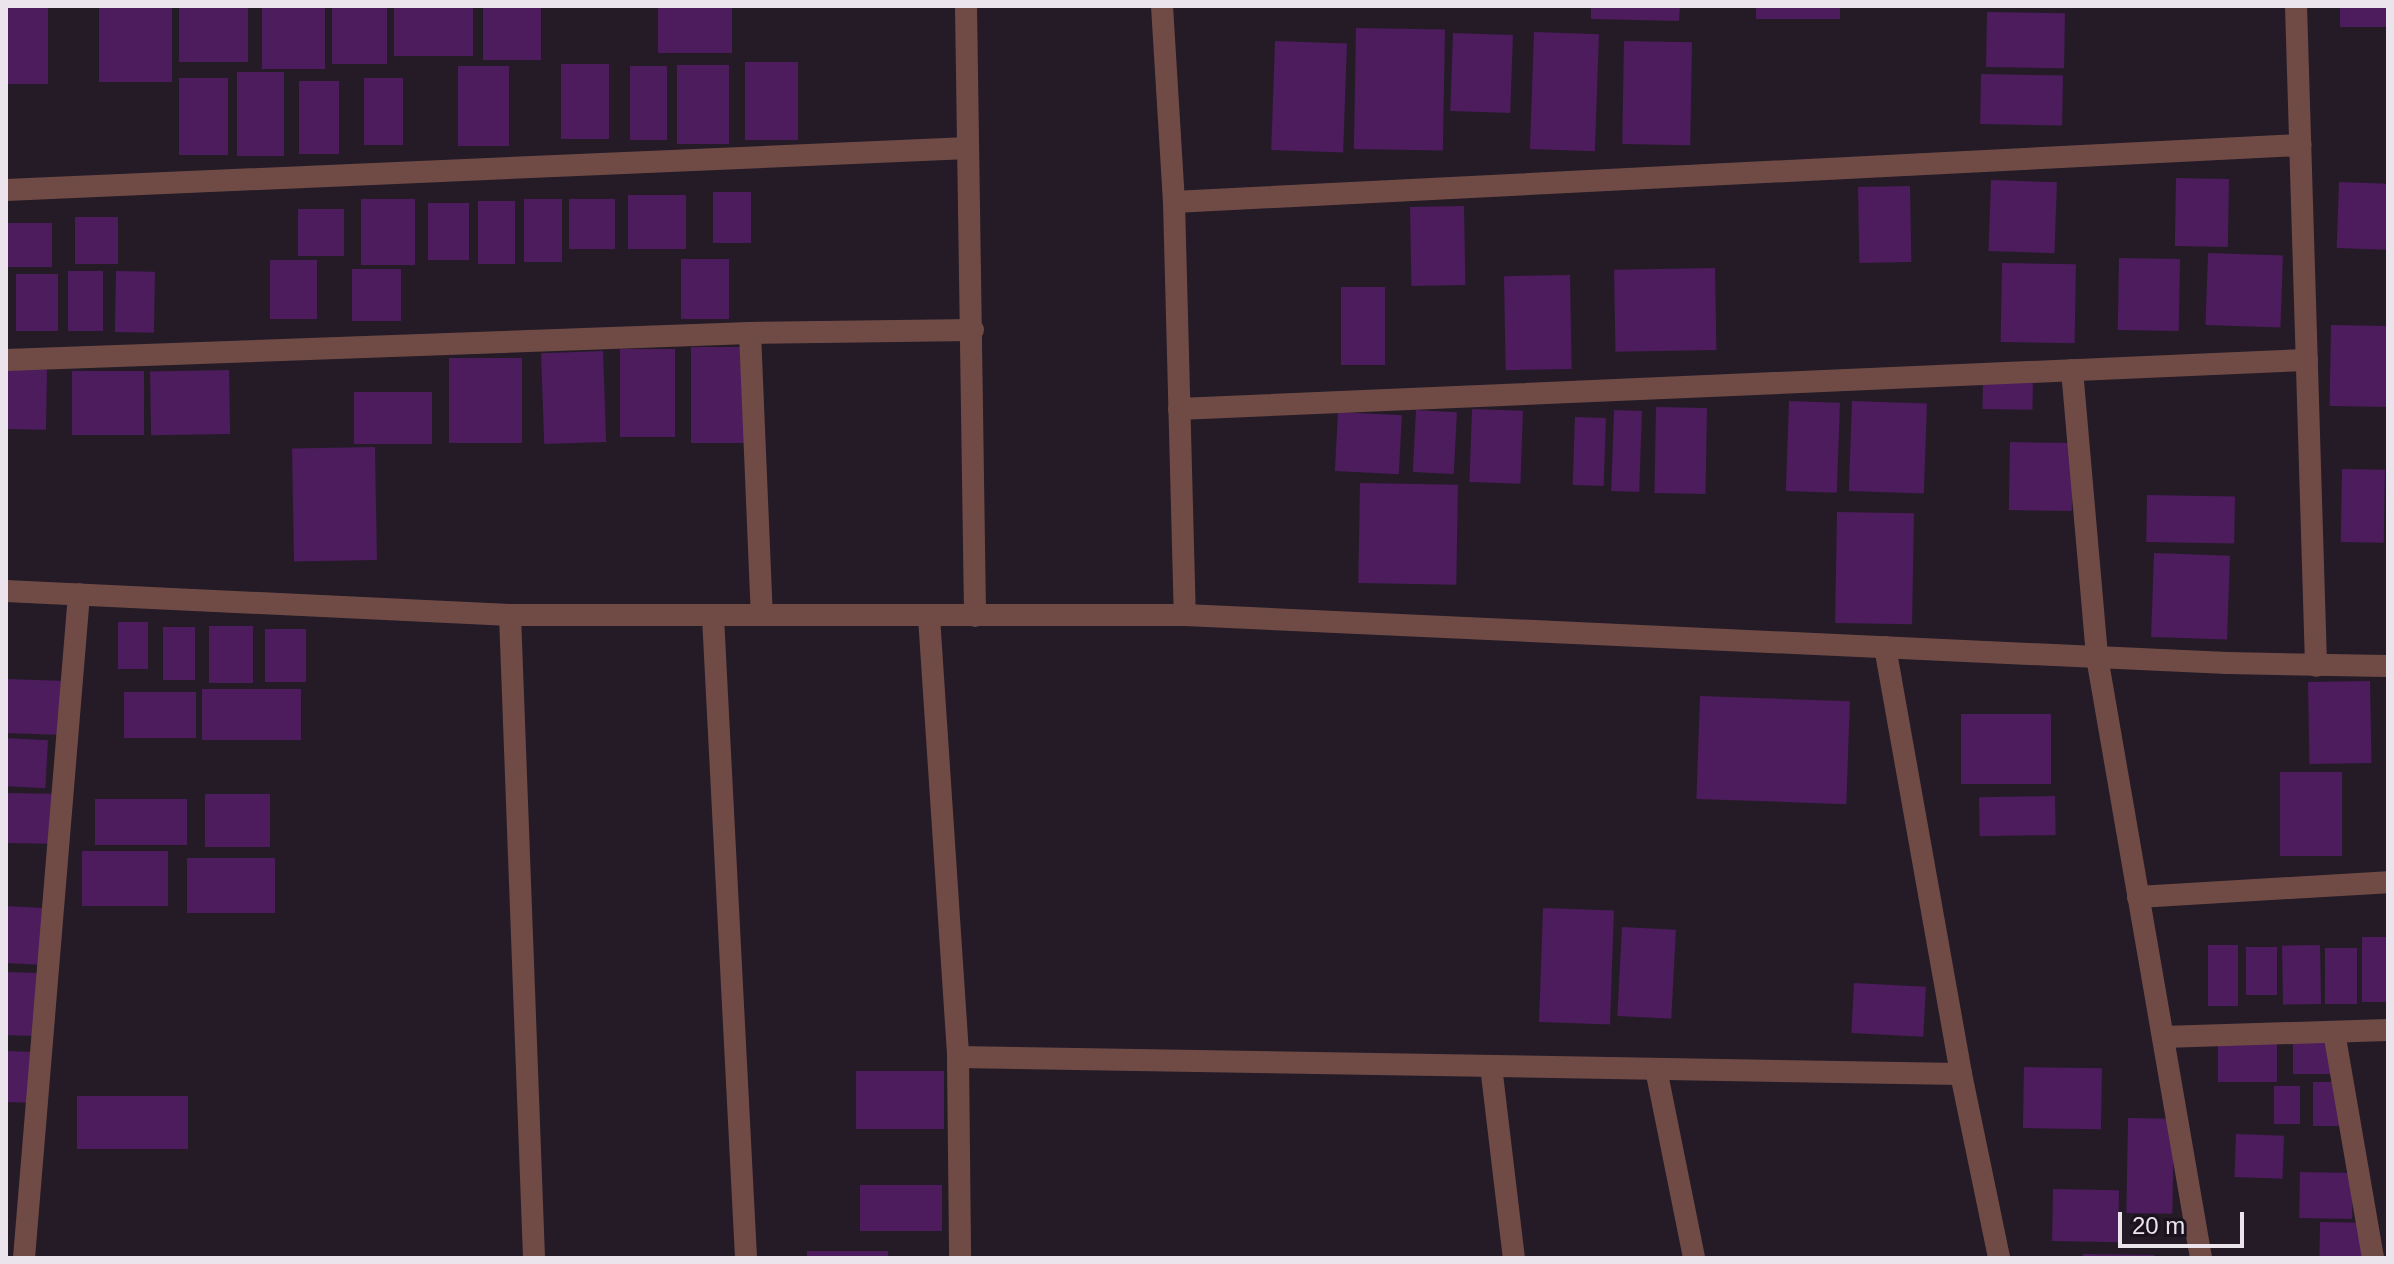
<!DOCTYPE html>
<style>
body{margin:0}
#map{position:relative;width:2394px;height:1264px;overflow:hidden;background:#241b27;font-family:Arial,sans-serif}
div>[style]{position:absolute}
.building>*{inset:0;background:#4c1c5c;transform-origin:0 0}
.minor>*{height:22px;margin:-11px;padding:0 11px;transform-origin:11px;border-radius:11px;background:#704b46}
span{translate:-50% -50%;white-space:nowrap;text-align:center;line-height:1.15;-webkit-text-stroke:7px #1a121e;paint-order:stroke}
.frame{position:absolute;inset:0;border:8px solid #ebe4ed;pointer-events:none}
.scale{position:absolute;left:2118px;top:1212px;width:126px;height:36px;box-sizing:border-box;border:4px solid #ebe4ed;border-top:0;padding-left:10px;font-size:24px;line-height:28px;white-space:nowrap;color:#ebe4ed;-webkit-text-stroke:6px #1a121e;paint-order:stroke}
</style>
<div id="map">
<div class="building">
<i style="left:6px;top:6px;width:42px;height:78px"></i>
<i style="left:99px;top:6px;width:73px;height:76px"></i>
<i style="left:179px;top:6px;width:69px;height:56px"></i>
<i style="left:262px;top:6px;width:63px;height:63px"></i>
<i style="left:332px;top:6px;width:55px;height:58px"></i>
<i style="left:394px;top:6px;width:79px;height:50px"></i>
<i style="left:483px;top:6px;width:58px;height:54px"></i>
<i style="left:658px;top:6px;width:74px;height:47px"></i>
<i style="clip-path:polygon(1591px 6px,1680px 6px,1679px 21px,1591px 19px)"></i>
<i style="left:1756px;top:6px;width:84px;height:13px"></i>
<i style="left:2340px;top:6px;width:48px;height:21px"></i>
<i style="left:1987px;top:12px;width:78px;height:55px;rotate:1deg"></i>
<i style="left:1356px;top:28px;width:89px;height:121px;rotate:1deg"></i>
<i style="left:1534px;top:32px;width:65px;height:117px;rotate:2deg"></i>
<i style="left:1453px;top:33px;width:60px;height:78px;rotate:2deg"></i>
<i style="left:1275px;top:41px;width:72px;height:109px;rotate:2deg"></i>
<i style="left:1624px;top:41px;width:68px;height:103px;rotate:1deg"></i>
<i style="left:745px;top:62px;width:53px;height:78px"></i>
<i style="left:561px;top:64px;width:48px;height:75px"></i>
<i style="left:677px;top:65px;width:52px;height:79px"></i>
<i style="left:458px;top:66px;width:51px;height:80px"></i>
<i style="left:630px;top:66px;width:37px;height:74px"></i>
<i style="left:237px;top:72px;width:47px;height:84px"></i>
<i style="left:1981px;top:74px;width:82px;height:50px;rotate:1deg"></i>
<i style="left:179px;top:78px;width:49px;height:77px"></i>
<i style="left:364px;top:78px;width:39px;height:67px"></i>
<i style="left:299px;top:81px;width:40px;height:73px"></i>
<i style="left:2176px;top:178px;width:53px;height:68px;rotate:1deg"></i>
<i style="left:1991px;top:180px;width:66px;height:71px;rotate:2deg"></i>
<i style="left:2339px;top:182px;width:49px;height:66px;rotate:2deg"></i>
<i style="left:1910px;top:186px;width:76px;height:52px;rotate:89deg"></i>
<i style="left:713px;top:192px;width:38px;height:51px"></i>
<i style="left:628px;top:195px;width:58px;height:54px"></i>
<i style="left:361px;top:199px;width:54px;height:66px"></i>
<i style="left:524px;top:199px;width:38px;height:63px"></i>
<i style="left:569px;top:199px;width:46px;height:50px"></i>
<i style="left:478px;top:201px;width:37px;height:63px"></i>
<i style="left:428px;top:203px;width:41px;height:57px"></i>
<i style="left:1464px;top:206px;width:79px;height:54px;rotate:89deg"></i>
<i style="left:298px;top:209px;width:46px;height:47px"></i>
<i style="left:75px;top:217px;width:43px;height:47px"></i>
<i style="left:6px;top:223px;width:46px;height:44px"></i>
<i style="left:2208px;top:253px;width:75px;height:72px;rotate:2deg"></i>
<i style="left:2119px;top:258px;width:61px;height:72px;rotate:1deg"></i>
<i style="left:681px;top:259px;width:48px;height:60px"></i>
<i style="left:270px;top:260px;width:47px;height:59px"></i>
<i style="left:2002px;top:263px;width:74px;height:79px;rotate:1deg"></i>
<i style="left:1715px;top:268px;width:82px;height:101px;rotate:89deg"></i>
<i style="left:352px;top:269px;width:49px;height:52px"></i>
<i style="left:68px;top:271px;width:35px;height:60px"></i>
<i style="left:116px;top:271px;width:39px;height:61px;rotate:1deg"></i>
<i style="left:16px;top:274px;width:42px;height:57px"></i>
<i style="left:1570px;top:275px;width:94px;height:66px;rotate:89deg"></i>
<i style="left:1341px;top:287px;width:44px;height:78px"></i>
<i style="left:2331px;top:325px;width:57px;height:81px;rotate:1deg"></i>
<i style="left:691px;top:347px;width:55px;height:96px"></i>
<i style="left:620px;top:349px;width:55px;height:88px"></i>
<i style="left:603px;top:351px;width:91px;height:62px;rotate:88deg"></i>
<i style="left:449px;top:358px;width:73px;height:85px"></i>
<i style="left:6px;top:369px;width:41px;height:60px;rotate:1deg"></i>
<i style="left:229px;top:370px;width:64px;height:79px;rotate:89deg"></i>
<i style="left:72px;top:371px;width:72px;height:64px"></i>
<i style="left:1983px;top:379px;width:50px;height:30px;rotate:1deg"></i>
<i style="left:354px;top:392px;width:78px;height:52px"></i>
<i style="left:1789px;top:401px;width:51px;height:90px;rotate:2deg"></i>
<i style="left:1852px;top:401px;width:75px;height:90px;rotate:2deg"></i>
<i style="left:1656px;top:407px;width:51px;height:86px;rotate:1deg"></i>
<i style="left:1472px;top:409px;width:51px;height:73px;rotate:2deg"></i>
<i style="left:1416px;top:410px;width:41px;height:62px;rotate:3deg"></i>
<i style="left:1614px;top:410px;width:28px;height:81px;rotate:2deg"></i>
<i style="left:1338px;top:412px;width:64px;height:59px;rotate:3deg"></i>
<i style="left:1575px;top:417px;width:31px;height:68px;rotate:2deg"></i>
<i style="left:2010px;top:442px;width:63px;height:68px;rotate:1deg"></i>
<i style="left:375px;top:447px;width:113px;height:83px;rotate:89deg"></i>
<i style="left:2342px;top:469px;width:43px;height:73px;rotate:1deg"></i>
<i style="left:1360px;top:483px;width:98px;height:100px;rotate:1deg"></i>
<i style="left:2147px;top:495px;width:88px;height:47px;rotate:1deg"></i>
<i style="left:1837px;top:512px;width:77px;height:111px;rotate:1deg"></i>
<i style="left:2154px;top:553px;width:76px;height:84px;rotate:2deg"></i>
<i style="left:118px;top:622px;width:30px;height:47px"></i>
<i style="left:209px;top:626px;width:44px;height:57px"></i>
<i style="left:163px;top:627px;width:32px;height:53px"></i>
<i style="left:265px;top:629px;width:41px;height:53px"></i>
<i style="left:6px;top:679px;width:67px;height:54px;rotate:2deg"></i>
<i style="left:2370px;top:681px;width:82px;height:62px;rotate:89deg"></i>
<i style="left:301px;top:689px;width:51px;height:99px;rotate:90deg"></i>
<i style="left:124px;top:692px;width:72px;height:46px"></i>
<i style="left:1700px;top:696px;width:150px;height:103px;rotate:2deg"></i>
<i style="left:2051px;top:714px;width:70px;height:90px;rotate:90deg"></i>
<i style="left:6px;top:738px;width:42px;height:48px;rotate:3deg"></i>
<i style="left:2280px;top:772px;width:62px;height:84px"></i>
<i style="left:6px;top:793px;width:46px;height:50px;rotate:1deg"></i>
<i style="left:205px;top:794px;width:65px;height:53px"></i>
<i style="left:2055px;top:796px;width:39px;height:76px;rotate:89deg"></i>
<i style="left:95px;top:799px;width:92px;height:46px"></i>
<i style="left:82px;top:851px;width:86px;height:55px"></i>
<i style="left:187px;top:858px;width:88px;height:55px"></i>
<i style="left:6px;top:906px;width:37px;height:57px;rotate:3deg"></i>
<i style="left:1543px;top:908px;width:71px;height:114px;rotate:2deg"></i>
<i style="left:1622px;top:927px;width:54px;height:89px;rotate:3deg"></i>
<i style="left:2388px;top:937px;width:65px;height:26px;rotate:90deg"></i>
<i style="left:2208px;top:945px;width:30px;height:61px"></i>
<i style="left:2320px;top:945px;width:59px;height:38px;rotate:89deg"></i>
<i style="left:2246px;top:947px;width:31px;height:48px"></i>
<i style="left:2325px;top:948px;width:32px;height:56px"></i>
<i style="left:6px;top:972px;width:32px;height:63px;rotate:2deg"></i>
<i style="left:1854px;top:983px;width:72px;height:50px;rotate:3deg"></i>
<i style="left:2218px;top:1031px;width:59px;height:51px"></i>
<i style="left:2293px;top:1033px;width:50px;height:41px"></i>
<i style="left:6px;top:1051px;width:30px;height:51px;rotate:2deg"></i>
<i style="left:2024px;top:1067px;width:78px;height:61px;rotate:1deg"></i>
<i style="left:856px;top:1071px;width:88px;height:58px"></i>
<i style="left:2313px;top:1082px;width:32px;height:44px"></i>
<i style="left:2300px;top:1086px;width:38px;height:26px;rotate:90deg"></i>
<i style="left:188px;top:1096px;width:53px;height:111px;rotate:90deg"></i>
<i style="left:2128px;top:1118px;width:46px;height:95px;rotate:1deg"></i>
<i style="left:2236px;top:1134px;width:48px;height:43px;rotate:2deg"></i>
<i style="left:2300px;top:1172px;width:53px;height:46px;rotate:1deg"></i>
<i style="left:860px;top:1185px;width:82px;height:46px"></i>
<i style="left:2053px;top:1189px;width:66px;height:52px;rotate:1deg"></i>
<i style="left:2320px;top:1222px;width:49px;height:36px;rotate:1deg"></i>
<i style="left:807px;top:1251px;width:81px;height:7px"></i>
<i style="clip-path:polygon(2083px 1254px,2154px 1255px,2154px 1258px,2082px 1258px)"></i>
</div>
<div class="minor">
<i style="left:966px;top:6px;width:610px;rotate:89.15deg"></i>
<i style="left:1162px;top:6px;width:196px;rotate:86.5deg"></i>
<i style="left:1174px;top:202px;width:413px;rotate:88.5deg"></i>
<i style="left:2296px;top:6px;width:660px;rotate:88.26deg"></i>
<i style="left:6px;top:190px;width:963px;rotate:-2.5deg"></i>
<i style="left:1174px;top:202px;width:1128px;rotate:-2.9deg"></i>
<i style="left:750px;top:333px;width:282px;rotate:87.6deg"></i>
<i style="left:6px;top:360px;width:744px;rotate:-2.08deg"></i>
<i style="left:750px;top:333px;width:223px;rotate:-0.8deg"></i>
<i style="left:2072px;top:370px;width:288px;rotate:85deg"></i>
<i style="left:2097px;top:657px;width:610px;rotate:80.18deg"></i>
<i style="left:1179px;top:409px;width:1129px;rotate:-2.49deg"></i>
<i style="left:6px;top:591px;width:505px;rotate:2.73deg"></i>
<i style="left:510px;top:615px;width:675px"></i>
<i style="left:1185px;top:615px;width:1043px;rotate:2.64deg"></i>
<i style="left:2227px;top:663px;width:161px;rotate:1.1deg"></i>
<i style="left:510px;top:615px;width:643px;rotate:87.86deg"></i>
<i style="left:713px;top:617px;width:642px;rotate:87.05deg"></i>
<i style="left:929px;top:617px;width:441px;rotate:86.2deg"></i>
<i style="left:958px;top:1057px;width:201px;rotate:89.4deg"></i>
<i style="left:1885px;top:647px;width:434px;rotate:79.9deg"></i>
<i style="left:1961px;top:1074px;width:188px;rotate:78.3deg"></i>
<i style="left:2138px;top:897px;width:250px;rotate:-3.4deg"></i>
<i style="left:2334px;top:1032px;width:229px;rotate:80.2deg"></i>
<i style="left:2163px;top:1037px;width:225px;rotate:-1.8deg"></i>
<i style="left:958px;top:1057px;width:1003px;rotate:0.97deg"></i>
<i style="left:1491px;top:1066px;width:193px;rotate:83.2deg"></i>
<i style="left:1656px;top:1069px;width:193px;rotate:78.6deg"></i>
<i style="left:24px;top:1258px;width:666px;rotate:-85.26deg"></i>
</div>
<div class="frame"></div>
<div class="scale">20 m</div>
</div>
